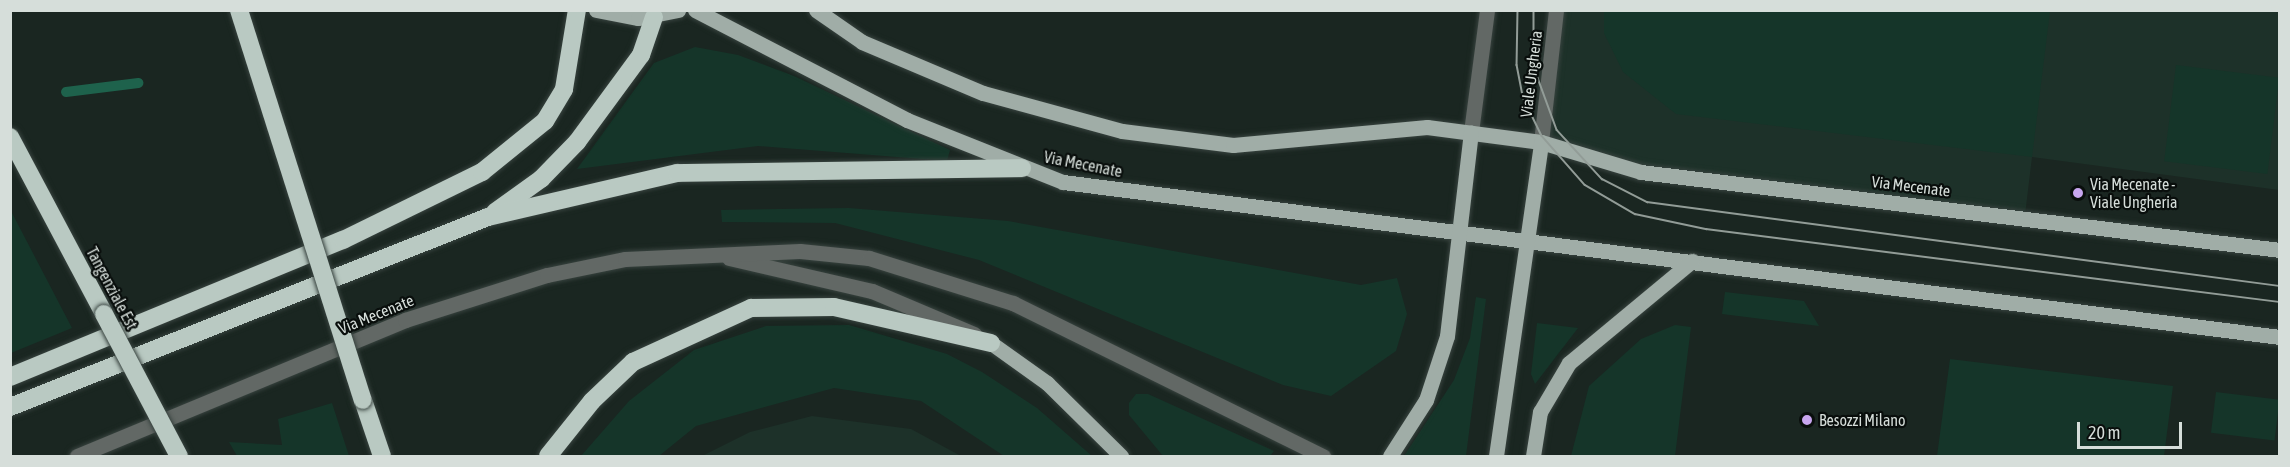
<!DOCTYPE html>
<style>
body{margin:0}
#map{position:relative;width:2290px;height:467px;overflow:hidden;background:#1a2621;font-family:"Asap Condensed",sans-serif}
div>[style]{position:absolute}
.built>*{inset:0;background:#1d3129}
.green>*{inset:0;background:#153529;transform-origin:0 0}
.stream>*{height:10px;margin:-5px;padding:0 5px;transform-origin:5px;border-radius:5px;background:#1e624c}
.roads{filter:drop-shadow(0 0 2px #38433f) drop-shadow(0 0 2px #38433f)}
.minor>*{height:15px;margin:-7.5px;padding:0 7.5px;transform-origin:7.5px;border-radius:7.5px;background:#626865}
.major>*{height:15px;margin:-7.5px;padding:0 7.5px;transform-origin:7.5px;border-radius:7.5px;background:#a0ada7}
.highway>*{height:18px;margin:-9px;padding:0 9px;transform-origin:9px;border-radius:9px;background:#b9c9c2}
.tram>*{height:1.5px;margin:-0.75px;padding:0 0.75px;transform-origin:0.75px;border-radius:0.75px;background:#929c97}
.bridges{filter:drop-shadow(0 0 2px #38433f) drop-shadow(0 0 2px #38433f)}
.highway-bridge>*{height:18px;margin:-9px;padding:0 9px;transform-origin:9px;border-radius:9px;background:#b9c9c2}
.dots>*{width:16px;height:16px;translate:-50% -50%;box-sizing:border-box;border:3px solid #090e0c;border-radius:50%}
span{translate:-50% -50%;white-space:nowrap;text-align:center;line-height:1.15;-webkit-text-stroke:4.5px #090e0c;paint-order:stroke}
.street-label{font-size:16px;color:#d6deda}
.poi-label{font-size:16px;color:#d6deda}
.left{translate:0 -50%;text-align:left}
.frame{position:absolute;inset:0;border:12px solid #d6deda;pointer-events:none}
.scale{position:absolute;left:2077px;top:422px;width:105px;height:27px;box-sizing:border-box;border:3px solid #d6deda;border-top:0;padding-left:8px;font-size:18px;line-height:21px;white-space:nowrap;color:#d6deda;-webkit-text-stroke:4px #090e0c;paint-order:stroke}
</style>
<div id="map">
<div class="built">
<i style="clip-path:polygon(1561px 11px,2279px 11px,2279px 190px,2032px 157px,2025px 215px,1644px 169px,1544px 140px)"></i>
<i style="clip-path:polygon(812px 416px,911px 429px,961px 456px,702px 456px,750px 432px)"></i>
</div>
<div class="green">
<i style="clip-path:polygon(1604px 11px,2050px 11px,2032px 157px,1676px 114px,1623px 72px,1604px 33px)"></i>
<i style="clip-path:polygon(695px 47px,738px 55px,794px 76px,950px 150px,947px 161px,758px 146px,577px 169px,654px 63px)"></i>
<i style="left:2176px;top:65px;width:104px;height:97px;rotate:7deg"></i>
<i style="clip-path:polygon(849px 208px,1008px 221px,1361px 285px,1397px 278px,1407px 314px,1396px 351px,1331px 396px,1283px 385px,979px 260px,835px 223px,722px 222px,721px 210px)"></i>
<i style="clip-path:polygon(11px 211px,72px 328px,11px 353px,10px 353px)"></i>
<i style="clip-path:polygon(1725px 292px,1804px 301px,1819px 326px,1722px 314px)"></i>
<i style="clip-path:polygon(1476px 297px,1486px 299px,1466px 456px,1404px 456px,1454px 380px,1470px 338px)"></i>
<i style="clip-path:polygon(1537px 323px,1578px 328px,1535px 384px,1531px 374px)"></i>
<i style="clip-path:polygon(849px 325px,947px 354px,982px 372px,1037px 408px,1092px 456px,1004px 456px,921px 401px,834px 388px,696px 426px,659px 456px,581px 456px,629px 401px,694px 350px,766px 326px)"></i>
<i style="clip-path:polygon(1675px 325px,1691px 327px,1675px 456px,1571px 456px,1589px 386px,1641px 339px)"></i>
<i style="clip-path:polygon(1950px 359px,2173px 386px,2164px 456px,1937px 456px)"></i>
<i style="left:2216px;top:392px;width:64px;height:41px;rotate:7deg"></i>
<i style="clip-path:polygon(1136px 394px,1148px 394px,1274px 451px,1270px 456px,1163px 456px,1129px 415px,1129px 403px)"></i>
<i style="clip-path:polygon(332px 403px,349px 456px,237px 456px,229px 442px,282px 445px,278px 419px)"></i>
</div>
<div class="stream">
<i style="left:66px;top:92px;width:73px;rotate:-7.1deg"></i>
</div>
<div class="roads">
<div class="minor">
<i style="left:1471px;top:132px;width:123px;rotate:-82.5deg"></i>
<i style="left:1541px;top:142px;width:133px;rotate:-83.5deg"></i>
<i style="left:729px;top:258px;width:147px;rotate:13deg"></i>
<i style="left:872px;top:291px;width:111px;rotate:22.9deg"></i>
<i style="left:77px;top:456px;width:355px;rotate:-22.5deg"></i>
<i style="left:405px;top:320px;width:149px;rotate:-17.6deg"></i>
<i style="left:547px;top:275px;width:80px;rotate:-11.6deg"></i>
<i style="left:625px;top:259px;width:175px;rotate:-2.6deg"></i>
<i style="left:800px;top:251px;width:69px;rotate:5.8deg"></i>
<i style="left:869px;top:258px;width:151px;rotate:17.4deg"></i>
<i style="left:1013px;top:303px;width:346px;rotate:26.3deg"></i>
</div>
<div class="major">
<i style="left:596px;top:10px;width:43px;rotate:10.8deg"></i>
<i style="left:638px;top:18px;width:41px;rotate:-11.3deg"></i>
<i style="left:695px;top:10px;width:239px;rotate:27.4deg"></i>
<i style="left:907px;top:120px;width:168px;rotate:21.7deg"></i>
<i style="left:1063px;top:182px;width:1227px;rotate:7.26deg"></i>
<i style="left:816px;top:10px;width:56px;rotate:34.8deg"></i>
<i style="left:862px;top:42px;width:131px;rotate:22.9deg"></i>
<i style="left:983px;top:93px;width:144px;rotate:15.3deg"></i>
<i style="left:1122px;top:131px;width:112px;rotate:7.2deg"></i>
<i style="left:1233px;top:145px;width:195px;rotate:-5.3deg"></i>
<i style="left:1427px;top:127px;width:115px;rotate:7.5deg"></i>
<i style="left:1541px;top:142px;width:104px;rotate:16.7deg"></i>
<i style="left:1641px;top:172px;width:644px;rotate:6.96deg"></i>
<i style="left:991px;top:343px;width:69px;rotate:35.5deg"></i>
<i style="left:1047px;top:383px;width:104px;rotate:44.6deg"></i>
<i style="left:1390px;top:456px;width:67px;rotate:-57.3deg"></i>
<i style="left:1426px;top:400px;width:67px;rotate:-71.8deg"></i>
<i style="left:1447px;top:336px;width:205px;rotate:-83.3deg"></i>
<i style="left:1496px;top:456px;width:317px;rotate:-81.8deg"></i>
<i style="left:1533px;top:456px;width:45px;rotate:-81deg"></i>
<i style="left:1540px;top:412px;width:57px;rotate:-59.4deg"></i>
<i style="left:1569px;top:363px;width:160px;rotate:-39.7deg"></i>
</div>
<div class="highway">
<i style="left:10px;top:137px;width:200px;rotate:62deg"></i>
<i style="left:495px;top:212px;width:57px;rotate:-35.7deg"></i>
<i style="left:541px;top:179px;width:52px;rotate:-45.8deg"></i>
<i style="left:577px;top:142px;width:108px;rotate:-53.7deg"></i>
<i style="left:641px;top:55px;width:40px;rotate:-71.1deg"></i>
<i style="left:10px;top:377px;width:360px;rotate:-22.4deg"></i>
<i style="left:343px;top:240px;width:155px;rotate:-26.1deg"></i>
<i style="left:482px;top:172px;width:81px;rotate:-39deg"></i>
<i style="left:545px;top:121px;width:37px;rotate:-59deg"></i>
<i style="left:564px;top:89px;width:80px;rotate:-80.7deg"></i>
<i style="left:363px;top:400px;width:59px;rotate:71.3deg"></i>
<i style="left:10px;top:407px;width:514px;rotate:-21.68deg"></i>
<i style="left:488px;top:217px;width:194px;rotate:-13.1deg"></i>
<i style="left:677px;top:173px;width:345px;rotate:-0.8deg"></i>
<i style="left:548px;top:456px;width:70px;rotate:-51.3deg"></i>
<i style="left:592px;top:401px;width:57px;rotate:-43.6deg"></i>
<i style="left:633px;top:362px;width:130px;rotate:-24.6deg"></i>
<i style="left:751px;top:308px;width:83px;rotate:-0.7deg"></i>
<i style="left:834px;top:307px;width:161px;rotate:12.9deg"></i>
</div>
</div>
<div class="tram">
<i style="left:1518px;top:10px;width:55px;rotate:91deg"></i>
<i style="left:1517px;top:65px;width:33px;rotate:79deg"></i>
<i style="left:1523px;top:97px;width:43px;rotate:64deg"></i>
<i style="left:1542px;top:136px;width:65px;rotate:48.7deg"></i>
<i style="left:1585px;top:185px;width:58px;rotate:30.1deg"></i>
<i style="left:1635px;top:214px;width:73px;rotate:11.9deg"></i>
<i style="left:1706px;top:229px;width:579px;rotate:7.25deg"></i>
<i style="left:1534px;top:10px;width:57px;rotate:90deg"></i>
<i style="left:1534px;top:67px;width:67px;rotate:69.9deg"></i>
<i style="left:1557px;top:130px;width:67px;rotate:47.4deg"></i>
<i style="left:1602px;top:179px;width:51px;rotate:27.1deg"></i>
<i style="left:1647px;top:202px;width:639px;rotate:7.56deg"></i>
</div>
<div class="bridges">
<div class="highway-bridge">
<i style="left:239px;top:10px;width:409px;rotate:72.4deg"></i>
<i style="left:104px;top:314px;width:161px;rotate:62.2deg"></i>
</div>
</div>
<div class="dots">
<i style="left:2078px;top:193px;background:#c8a6ef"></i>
<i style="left:1807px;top:420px;background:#c8a6ef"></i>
</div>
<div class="street-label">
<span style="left:1531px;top:74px;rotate:-83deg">Viale Ungheria</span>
<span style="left:1083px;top:164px;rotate:11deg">Via Mecenate</span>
<span style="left:1911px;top:186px;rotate:7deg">Via Mecenate</span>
<span style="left:112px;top:288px;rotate:62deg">Tangenziale Est</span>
<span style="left:376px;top:314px;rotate:-22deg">Via Mecenate</span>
</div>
<div class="poi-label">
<span class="left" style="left:2090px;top:193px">Via Mecenate -<br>Viale Ungheria</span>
<span class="left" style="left:1819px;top:420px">Besozzi Milano</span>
</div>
<div class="frame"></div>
<div class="scale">20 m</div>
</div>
